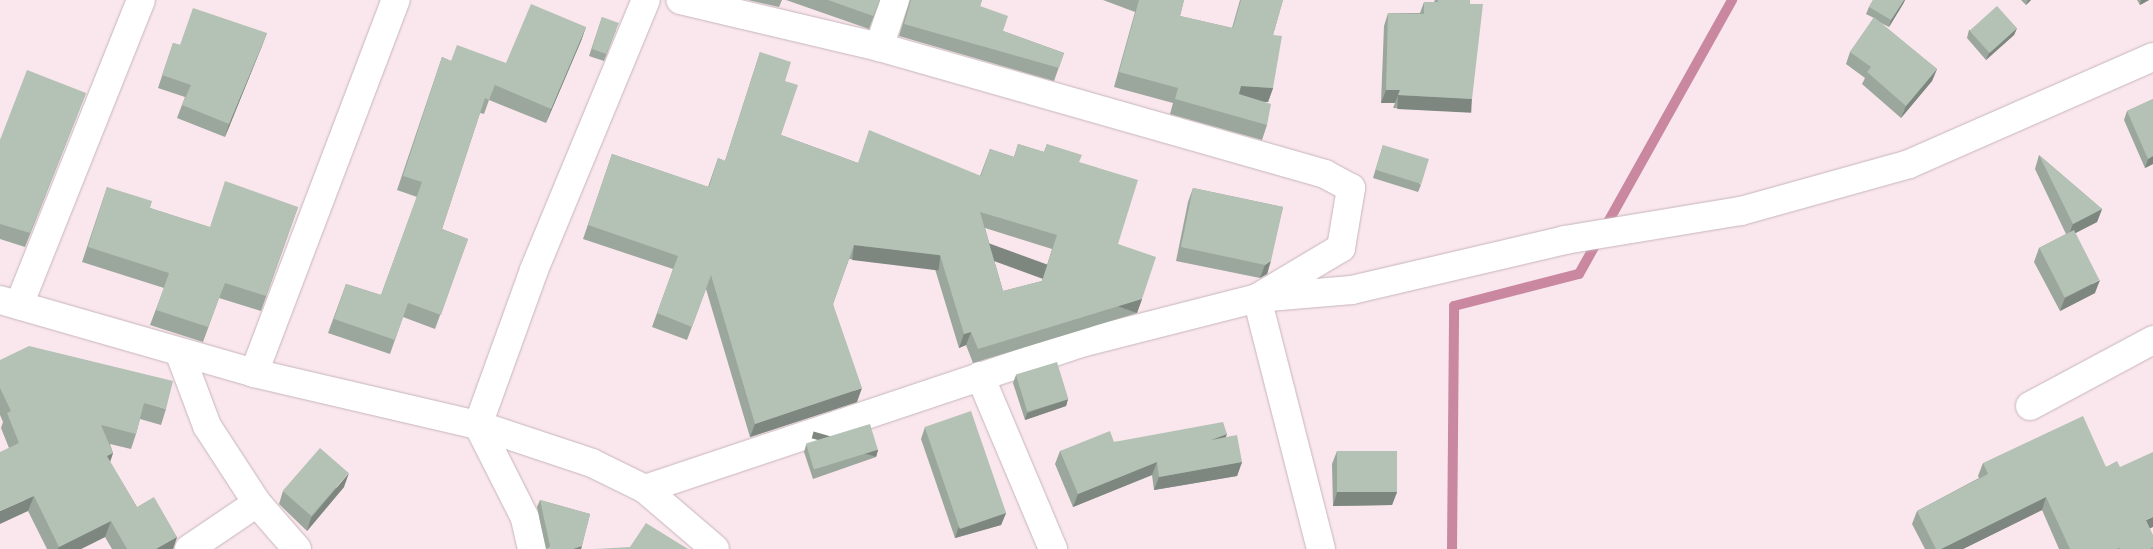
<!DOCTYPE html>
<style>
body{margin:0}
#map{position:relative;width:2153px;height:549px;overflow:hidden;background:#f9e7ed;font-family:Commissioner,sans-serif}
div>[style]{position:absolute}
.stream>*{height:10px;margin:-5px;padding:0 5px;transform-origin:5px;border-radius:5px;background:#c988a0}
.roads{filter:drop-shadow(0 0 1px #c7b5bb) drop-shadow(0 0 1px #c7b5bb)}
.street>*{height:28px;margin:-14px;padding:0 14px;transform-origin:14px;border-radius:14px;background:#fff}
.secondary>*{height:28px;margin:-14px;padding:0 14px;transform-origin:14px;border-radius:14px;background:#fff}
.wall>*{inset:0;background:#9ba69c}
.shaded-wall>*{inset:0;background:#7e877f;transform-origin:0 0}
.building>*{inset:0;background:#b4c1b5;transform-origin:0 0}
span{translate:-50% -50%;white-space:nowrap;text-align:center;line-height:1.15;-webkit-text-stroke:4px #fff;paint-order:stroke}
</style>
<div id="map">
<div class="stream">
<i style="left:1452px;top:549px;width:243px;rotate:-89.5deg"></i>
<i style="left:1454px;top:306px;width:129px;rotate:-14.4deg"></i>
<i style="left:1579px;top:274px;width:314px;rotate:-60.8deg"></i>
</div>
<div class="roads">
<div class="street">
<i style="left:879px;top:47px;width:50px;rotate:-71.2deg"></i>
<i style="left:19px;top:305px;width:328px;rotate:-68.2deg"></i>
<i style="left:180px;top:354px;width:77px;rotate:69.4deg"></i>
<i style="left:207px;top:426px;width:92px;rotate:57deg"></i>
<i style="left:257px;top:503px;width:61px;rotate:49deg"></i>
<i style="left:254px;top:373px;width:399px;rotate:-69.2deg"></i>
<i style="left:980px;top:376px;width:188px;rotate:67.1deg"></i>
<i style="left:2030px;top:406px;width:140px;rotate:-28.2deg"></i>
<i style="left:645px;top:489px;width:464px;rotate:-18.5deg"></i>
<i style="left:1085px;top:342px;width:178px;rotate:-14.3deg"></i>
<i style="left:1257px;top:298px;width:98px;rotate:-30.8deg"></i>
<i style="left:1341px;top:248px;width:61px;rotate:-80.5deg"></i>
<i style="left:1351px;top:188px;width:30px;rotate:-152deg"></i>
<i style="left:1325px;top:174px;width:464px;rotate:-164.1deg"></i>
<i style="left:879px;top:47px;width:204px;rotate:-166.7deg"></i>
<i style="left:189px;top:549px;width:82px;rotate:-34.1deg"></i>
<i style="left:532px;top:549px;width:32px;rotate:-103deg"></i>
<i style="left:525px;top:518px;width:104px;rotate:-116.8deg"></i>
<i style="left:478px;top:425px;width:165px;rotate:-70.1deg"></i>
<i style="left:534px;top:270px;width:292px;rotate:-67.5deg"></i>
<i style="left:1321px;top:549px;width:259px;rotate:-104.3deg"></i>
<i style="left:1257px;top:298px;width:95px;rotate:-4.8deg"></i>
<i style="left:1352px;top:290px;width:219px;rotate:-13.2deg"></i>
<i style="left:1565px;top:240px;width:178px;rotate:-9.4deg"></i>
<i style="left:1741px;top:211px;width:174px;rotate:-15.6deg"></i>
<i style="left:1909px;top:164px;width:266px;rotate:-23.7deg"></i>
</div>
<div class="secondary">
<i style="left:0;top:300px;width:264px;rotate:16deg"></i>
<i style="left:254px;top:373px;width:230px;rotate:13.1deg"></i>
<i style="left:478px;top:425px;width:120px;rotate:18.4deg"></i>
<i style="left:592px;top:463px;width:59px;rotate:26.1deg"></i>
<i style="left:645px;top:489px;width:92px;rotate:40.6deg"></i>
</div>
</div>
<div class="wall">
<i style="clip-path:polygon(748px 0,782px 0,779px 7px)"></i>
<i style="clip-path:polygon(786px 0,880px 0,869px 29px)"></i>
<i style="clip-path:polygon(910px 0,982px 0,980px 6px,1003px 31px,1064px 53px,1054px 81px,899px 36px)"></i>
<i style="clip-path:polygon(1103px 0,1184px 0,1180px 16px,1232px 28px,1240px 0,1283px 0,1273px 35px,1273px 88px,1268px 102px,1265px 102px,1267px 125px,1262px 140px,1170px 114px,1173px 103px,1114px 87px,1135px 12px)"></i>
<i style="clip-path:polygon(1435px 0,1470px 0,1472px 99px,1467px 112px,1393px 108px,1395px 103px,1381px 103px,1384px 26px,1388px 13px,1420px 13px,1424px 2px,1434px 2px)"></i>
<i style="clip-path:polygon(1873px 0,1905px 0,1903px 4px,1889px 27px,1879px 22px,1937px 69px,1932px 81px,1901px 118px,1862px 84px,1865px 78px,1846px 64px,1850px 52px,1874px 18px,1866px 14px,1869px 7px)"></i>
<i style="clip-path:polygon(2021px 0,2031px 0,2026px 5px)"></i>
<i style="clip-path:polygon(2137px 0,2149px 0,2140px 5px)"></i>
<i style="clip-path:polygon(602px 17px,616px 30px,604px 61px,589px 56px)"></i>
<i style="clip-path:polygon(586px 27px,581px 41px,546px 123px,489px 100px,484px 114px,480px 113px,442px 229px,468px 239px,435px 329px,403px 317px,390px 354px,328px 333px,346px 284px,381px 295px,417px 197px,397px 190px,442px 57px,451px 61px,506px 63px)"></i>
<i style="clip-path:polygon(2017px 28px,2014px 35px,1986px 60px,1967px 38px,1969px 30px)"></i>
<i style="clip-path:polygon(267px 33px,225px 137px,177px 118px,185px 97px,158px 88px,173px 43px,180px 45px)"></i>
<i style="clip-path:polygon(evenodd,760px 52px,785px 81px,781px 135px,858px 163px,980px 176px,990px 149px,1014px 157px,1018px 144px,1044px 152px,1047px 144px,1079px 162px,1118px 244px,1142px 299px,1137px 313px,973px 363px,966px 345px,959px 348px,935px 269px,849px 259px,833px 304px,857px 402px,750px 437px,706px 289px,687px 340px,652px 327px,673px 269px,583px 239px,612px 154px,708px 187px,718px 158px,725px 161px,760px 52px,985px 228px,1052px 249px,1042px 281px,1003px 291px,985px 228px)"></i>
<i style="clip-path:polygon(86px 93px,25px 247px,0 239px,0 140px)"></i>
<i style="clip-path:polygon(2153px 99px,2153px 164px,2145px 168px,2124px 120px,2127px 111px)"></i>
<i style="clip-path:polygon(1383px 145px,1421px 185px,1418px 192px,1373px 178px)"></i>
<i style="clip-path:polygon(2039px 155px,2102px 209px,2097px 222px,2075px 233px,2095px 293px,2060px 311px,2034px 262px,2039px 248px,2066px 234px,2035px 169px)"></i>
<i style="clip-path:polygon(107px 187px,150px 208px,209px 227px,298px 207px,261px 311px,219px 298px,203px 342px,150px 325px,164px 288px,82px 262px)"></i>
<i style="clip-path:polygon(1193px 188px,1283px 207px,1267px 274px,1260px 278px,1176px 261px,1188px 202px)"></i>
<i style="clip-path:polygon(0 360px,166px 409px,161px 425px,140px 419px,136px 434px,131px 449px,110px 444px,113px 453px,110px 462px,137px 507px,177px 537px,173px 549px,112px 549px,105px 537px,81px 549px,47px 549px,28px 511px,9px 448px,1px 428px,3px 422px,0 415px)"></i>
<i style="clip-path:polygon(1016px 375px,1068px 399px,1066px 406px,1025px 420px,1013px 383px)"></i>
<i style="clip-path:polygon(925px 427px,1006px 513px,1001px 525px,955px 538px,921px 439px)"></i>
<i style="clip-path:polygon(1227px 434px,1225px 437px,1242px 462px,1237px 476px,1154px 490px,1152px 475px,1073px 507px,1055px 464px,1060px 451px,1114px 442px)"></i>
<i style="clip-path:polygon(806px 445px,878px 450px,876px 457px,813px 479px,804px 452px)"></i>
<i style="clip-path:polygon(1337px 451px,1397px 492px,1392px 505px,1333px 506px,1332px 464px)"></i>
<i style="clip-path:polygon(1983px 463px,2120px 467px,2150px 529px,2153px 549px,2059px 549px,2042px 510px,1963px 549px,1925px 549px,1912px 524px,1917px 511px,1979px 478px,1978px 476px)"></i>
<i style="clip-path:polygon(344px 487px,307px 531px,279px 504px,283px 491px)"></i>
<i style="clip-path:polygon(540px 500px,590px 514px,581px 549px,546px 549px,537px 507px)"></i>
</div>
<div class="shaded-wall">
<i style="clip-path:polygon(1904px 0,1905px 0,1903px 4px,1889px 27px,1891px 20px)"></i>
<i style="clip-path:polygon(2028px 0,2031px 0,2026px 5px)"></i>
<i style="clip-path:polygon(2141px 0,2149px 0,2140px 5px)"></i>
<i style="clip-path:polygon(586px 27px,581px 41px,546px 123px,551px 109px)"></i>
<i style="clip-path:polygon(2017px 28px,2014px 35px,1986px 60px,1989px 53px)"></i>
<i style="clip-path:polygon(267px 33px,262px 46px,225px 137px,229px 124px)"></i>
<i style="clip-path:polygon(1937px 69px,1932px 81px,1901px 118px,1906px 106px)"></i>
<i style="clip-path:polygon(1241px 86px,1273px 88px,1268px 102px,1235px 100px)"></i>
<i style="clip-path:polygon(1386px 90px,1400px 90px,1395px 103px,1381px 103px)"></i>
<i style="left:1398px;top:95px;width:74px;height:14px;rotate:3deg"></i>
<i style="clip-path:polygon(2153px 156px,2153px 164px,2145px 168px,2148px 159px)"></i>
<i style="clip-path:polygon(2102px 209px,2097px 222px,2068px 237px,2073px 224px)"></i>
<i style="left:854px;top:245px;width:87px;height:15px;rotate:7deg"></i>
<i style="clip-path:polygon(1271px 261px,1267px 274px,1260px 278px,1265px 265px)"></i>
<i style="clip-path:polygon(2100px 280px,2095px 293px,2060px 311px,2065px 298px)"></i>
<i style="left:1142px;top:299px;width:15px;height:171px;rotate:110deg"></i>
<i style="clip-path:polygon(971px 332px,966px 345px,959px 348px,964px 334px)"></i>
<i style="clip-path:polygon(862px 388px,857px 402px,750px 437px,755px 424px)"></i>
<i style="clip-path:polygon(1068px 399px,1066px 406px,1025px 420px,1027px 413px)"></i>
<i style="clip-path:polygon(1227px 434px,1222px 447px,1211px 440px)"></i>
<i style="left:878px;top:450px;width:7px;height:67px;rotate:106deg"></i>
<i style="clip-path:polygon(113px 453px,108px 468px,107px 456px)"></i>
<i style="clip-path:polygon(1157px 462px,1152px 475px,1073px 507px,1078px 494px)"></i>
<i style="clip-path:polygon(1242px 462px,1237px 476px,1154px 490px,1159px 477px)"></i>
<i style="clip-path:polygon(349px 473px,344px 487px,307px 531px,311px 518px)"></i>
<i style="clip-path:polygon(1337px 492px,1397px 492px,1392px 505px,1333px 506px)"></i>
<i style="clip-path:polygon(34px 496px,28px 511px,0 524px,0 511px)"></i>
<i style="clip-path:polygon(2046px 497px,2042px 510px,1963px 549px,1941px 549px)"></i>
<i style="clip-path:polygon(1006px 513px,1001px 525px,955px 538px,959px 526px)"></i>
<i style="clip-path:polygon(2153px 517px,2153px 527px,2141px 533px,2146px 520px)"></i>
<i style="clip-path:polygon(111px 521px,105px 537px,81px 549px,58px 549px,59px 547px)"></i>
<i style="clip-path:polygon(177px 537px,173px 549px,156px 549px)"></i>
<i style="clip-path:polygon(582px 546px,581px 549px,573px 549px)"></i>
</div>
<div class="building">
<i style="clip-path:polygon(828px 0,880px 0,873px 16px)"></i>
<i style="clip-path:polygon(911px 0,982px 0,980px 6px,1008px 16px,1003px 31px,1064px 53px,1059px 68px,904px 24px)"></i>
<i style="clip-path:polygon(1139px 0,1184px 0,1180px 16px,1233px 28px,1241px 0,1283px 0,1273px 35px,1282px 36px,1273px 88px,1241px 86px,1239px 94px,1271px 104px,1267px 125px,1175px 99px,1178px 88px,1119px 72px)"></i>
<i style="clip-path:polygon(1438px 0,1470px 0,1470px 4px,1483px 4px,1472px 99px,1398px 95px,1400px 90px,1386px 90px,1388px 13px,1424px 14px,1424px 2px,1438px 2px)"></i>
<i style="clip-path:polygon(1873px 0,1904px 0,1891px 20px,1869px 7px)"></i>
<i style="clip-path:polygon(531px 4px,586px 27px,551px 109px,495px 85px,489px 100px,485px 98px,442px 229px,468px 239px,441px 315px,408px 303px,395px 340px,334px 319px,346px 284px,381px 295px,422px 182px,403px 176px,442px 57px,451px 61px,457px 45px,506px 63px)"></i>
<i style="left:1997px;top:6px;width:30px;height:37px;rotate:48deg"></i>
<i style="clip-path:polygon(193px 8px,267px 33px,229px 124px,182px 105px,191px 85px,162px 75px,173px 43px,180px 45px)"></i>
<i style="clip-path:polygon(602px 17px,619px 23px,606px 54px,592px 49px)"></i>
<i style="clip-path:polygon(1874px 17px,1937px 69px,1906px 106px,1867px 72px,1871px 67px,1850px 52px)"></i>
<i style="clip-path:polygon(evenodd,760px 52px,791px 62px,785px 81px,798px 85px,781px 135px,858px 163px,869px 130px,981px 176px,990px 149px,1014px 157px,1018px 144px,1044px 152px,1047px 144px,1082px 155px,1079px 162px,1138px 180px,1118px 244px,1156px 257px,1142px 299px,978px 349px,971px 332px,964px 334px,940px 255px,854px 245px,833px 304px,862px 388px,755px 424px,711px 275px,692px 327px,657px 313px,678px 256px,588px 225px,612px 154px,709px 187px,718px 158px,725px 161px,760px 52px,980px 212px,1057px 235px,1042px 281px,1003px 291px,980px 212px)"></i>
<i style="clip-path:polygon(27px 70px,86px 93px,30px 233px,0 224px,0 140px)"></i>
<i style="clip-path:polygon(2153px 99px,2153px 156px,2148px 159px,2127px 111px)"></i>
<i style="left:1383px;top:145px;width:48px;height:26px;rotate:17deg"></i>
<i style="clip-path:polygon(2039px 155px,2102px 209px,2073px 224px)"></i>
<i style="clip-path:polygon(225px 181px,298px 207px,266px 296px,225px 283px,208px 327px,156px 310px,169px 273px,88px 247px,107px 187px,152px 201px,150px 208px,210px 227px)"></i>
<i style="clip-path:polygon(1193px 188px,1283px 207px,1271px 261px,1265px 265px,1181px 247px)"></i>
<i style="left:2074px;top:230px;width:56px;height:39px;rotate:63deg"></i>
<i style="clip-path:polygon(29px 346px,173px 381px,166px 409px,144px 403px,136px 434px,101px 425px,113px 453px,107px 456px,137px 507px,154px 497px,177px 537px,156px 549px,127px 549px,111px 521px,59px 547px,34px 496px,0 511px,0 452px,19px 443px,7px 413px,11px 411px,0 388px,0 360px)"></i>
<i style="left:1057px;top:362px;width:39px;height:43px;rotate:73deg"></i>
<i style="left:971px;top:411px;width:108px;height:49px;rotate:71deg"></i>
<i style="clip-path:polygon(2083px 416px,2106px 467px,2117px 461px,2120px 467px,2153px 452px,2153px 517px,2146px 520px,2153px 535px,2153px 547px,2150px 549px,2120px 549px,2120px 548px,2117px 549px,2070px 549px,2046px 497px,1941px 549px,1936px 549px,1917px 511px,1988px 474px,1983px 463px)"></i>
<i style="clip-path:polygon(1223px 422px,1227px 434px,1211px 440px,1237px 435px,1242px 462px,1159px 477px,1157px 462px,1078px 494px,1060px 451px,1110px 431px,1114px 442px)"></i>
<i style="left:870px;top:424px;width:27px;height:67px;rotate:73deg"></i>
<i style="left:320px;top:448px;width:38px;height:57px;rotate:41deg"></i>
<i style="left:1337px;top:451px;width:60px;height:41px"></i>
<i style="clip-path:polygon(540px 500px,590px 514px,582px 546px,573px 549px,547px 549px,550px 546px)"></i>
<i style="clip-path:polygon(646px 523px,688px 549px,595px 549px,630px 547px)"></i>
</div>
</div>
